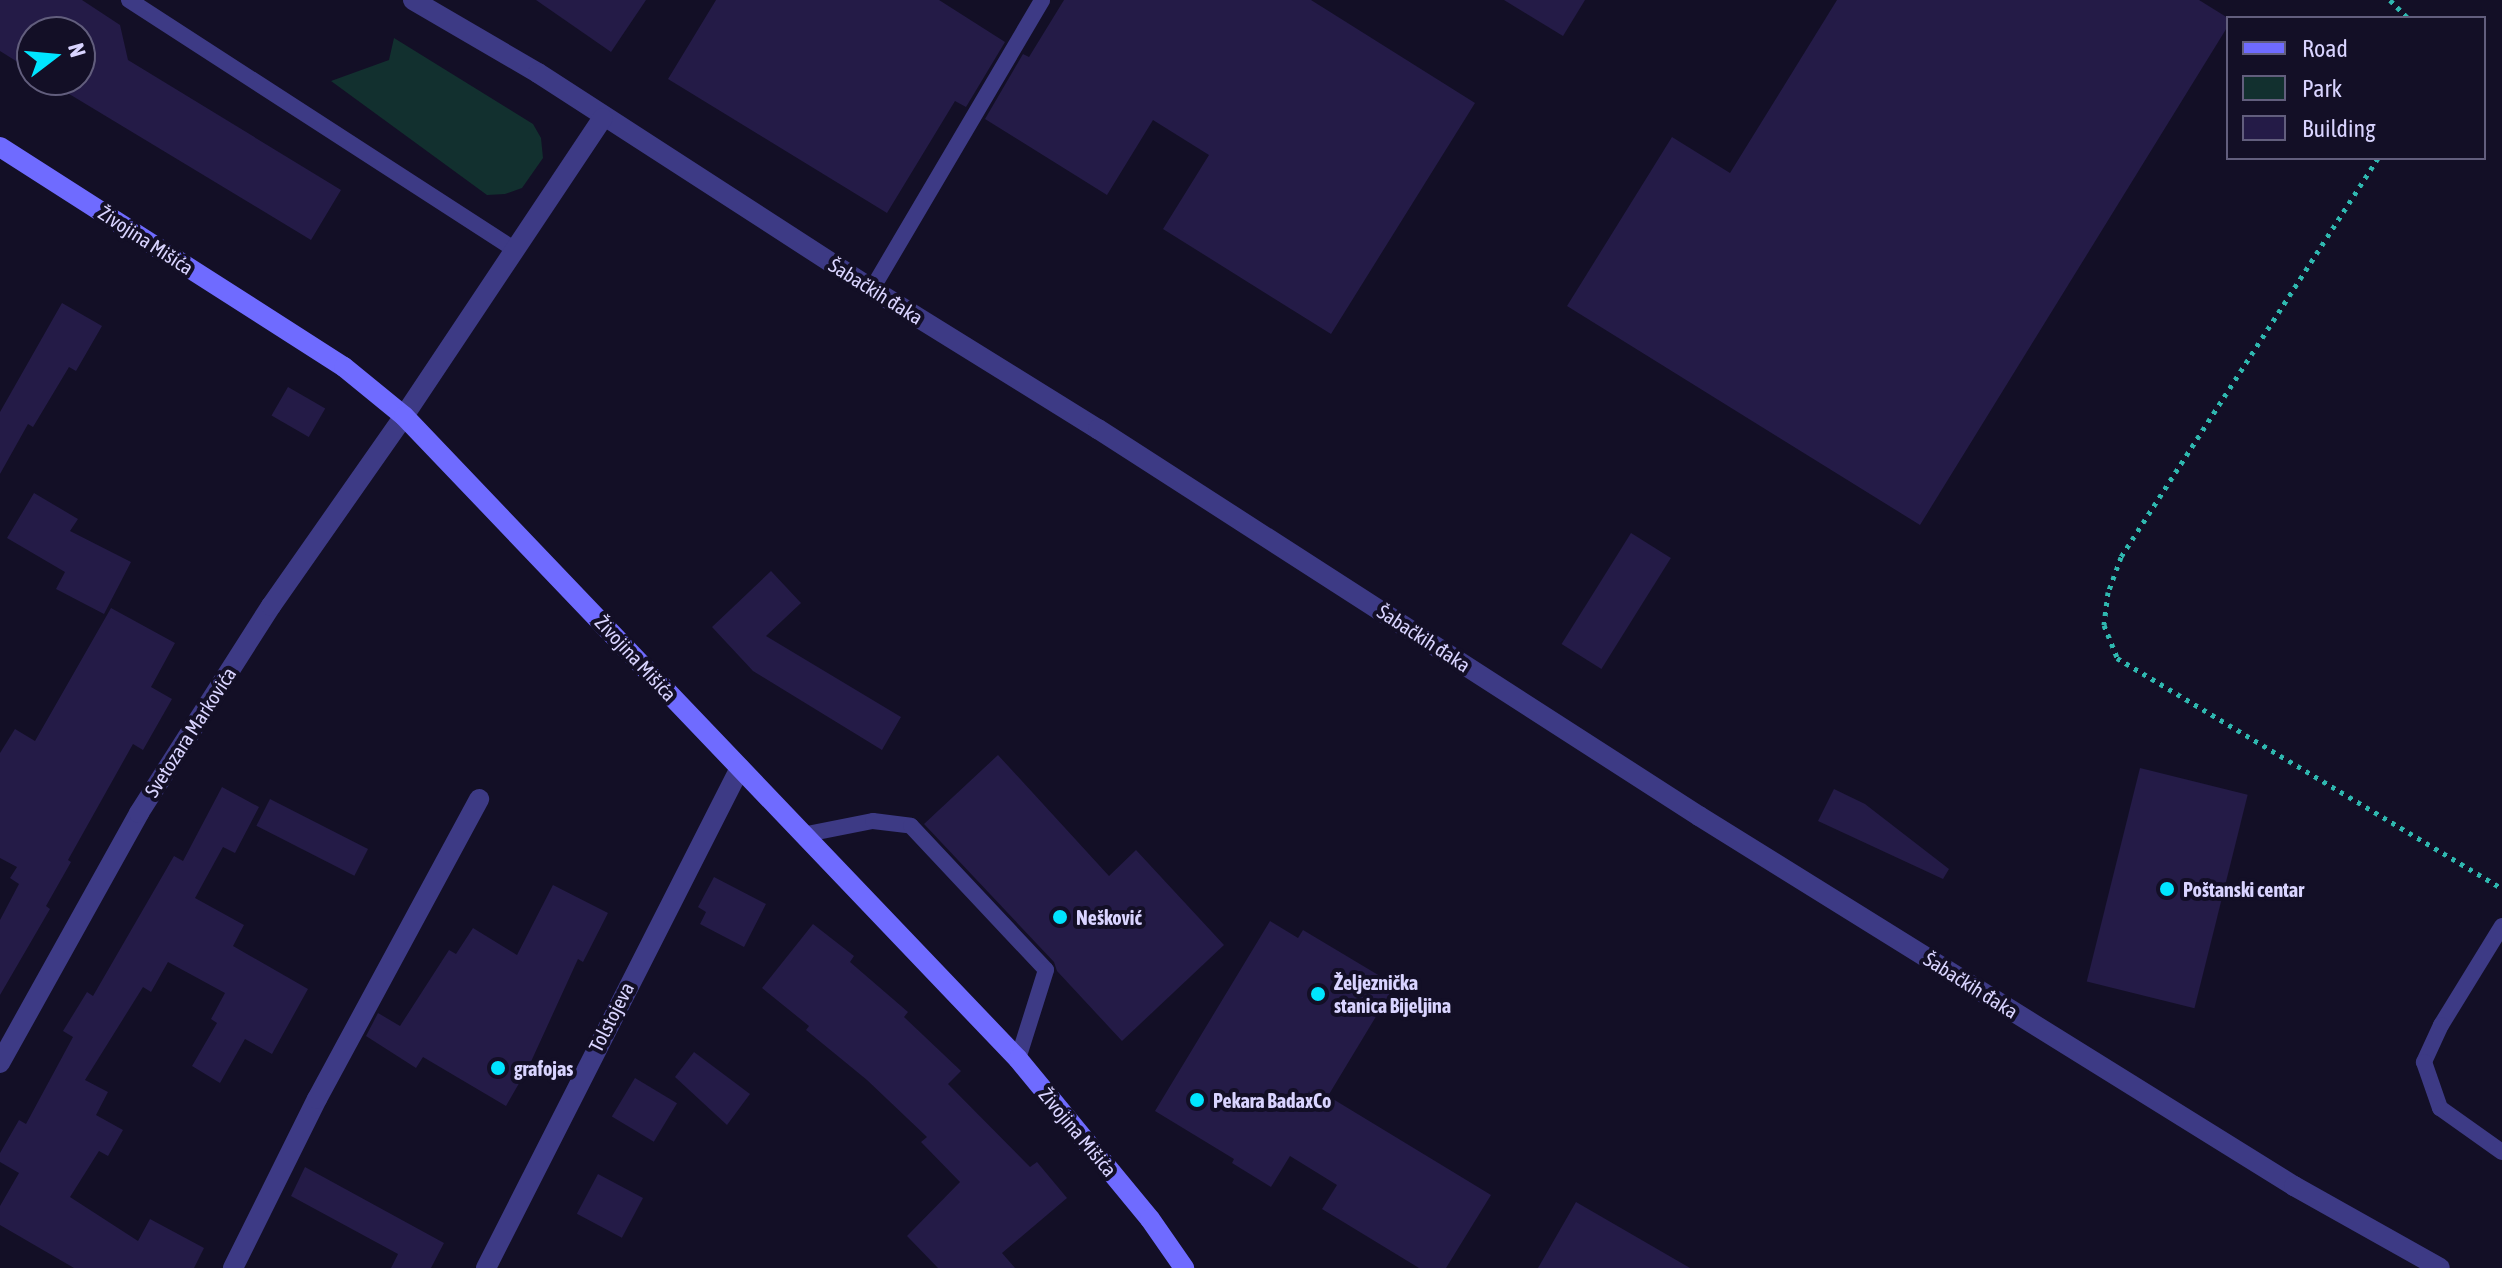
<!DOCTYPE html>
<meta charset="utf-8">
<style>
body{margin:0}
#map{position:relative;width:2502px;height:1268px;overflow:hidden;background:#130f26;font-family:"Asap Condensed",sans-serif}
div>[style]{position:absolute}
.green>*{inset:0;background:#12302f}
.building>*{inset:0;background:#241b47;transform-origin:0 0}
.path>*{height:5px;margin-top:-2.5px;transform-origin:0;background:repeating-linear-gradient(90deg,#2fb8b0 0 4px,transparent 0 10px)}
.service>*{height:16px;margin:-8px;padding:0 8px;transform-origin:8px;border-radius:8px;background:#3d3a85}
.minor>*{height:20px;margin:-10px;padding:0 10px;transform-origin:10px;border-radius:10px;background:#3d3a85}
.secondary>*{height:20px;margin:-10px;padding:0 10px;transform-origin:10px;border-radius:10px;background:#6f6bff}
.dots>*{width:22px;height:22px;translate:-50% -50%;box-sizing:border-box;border:4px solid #130f26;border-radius:50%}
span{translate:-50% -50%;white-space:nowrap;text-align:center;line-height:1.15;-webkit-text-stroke:8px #130f26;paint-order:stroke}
.street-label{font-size:20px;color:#d9d4ff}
.poi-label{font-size:20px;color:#d9d4ff;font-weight:700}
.left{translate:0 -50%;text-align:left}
.legend{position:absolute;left:2226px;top:16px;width:260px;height:144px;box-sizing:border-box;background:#130f26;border:2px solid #625e7d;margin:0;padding:10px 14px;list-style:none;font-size:24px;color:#d9d4ff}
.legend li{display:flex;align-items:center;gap:16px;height:40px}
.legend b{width:40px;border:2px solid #625e7d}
.north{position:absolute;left:16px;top:16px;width:80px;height:80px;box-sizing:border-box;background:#130f26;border:2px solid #625e7d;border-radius:50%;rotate:74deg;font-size:22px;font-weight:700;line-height:32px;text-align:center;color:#d9d4ff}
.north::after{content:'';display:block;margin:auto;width:28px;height:36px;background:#00e5ff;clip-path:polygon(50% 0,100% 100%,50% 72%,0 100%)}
</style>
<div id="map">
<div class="green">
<i style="clip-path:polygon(394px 38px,533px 124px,541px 138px,543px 158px,522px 188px,505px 194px,487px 195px,331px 81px,389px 60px)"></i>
</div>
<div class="building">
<i style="clip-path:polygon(0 0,82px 0,120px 25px,128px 60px,341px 190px,311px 240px,46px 80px,80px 80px,80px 32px,32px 32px,32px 71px,0 51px)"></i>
<i style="clip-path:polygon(536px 0,646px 0,611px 52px)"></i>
<i style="clip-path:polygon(716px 0,939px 0,1005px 42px,966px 107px,955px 101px,887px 213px,668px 79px)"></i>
<i style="clip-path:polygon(1064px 0,1311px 0,1475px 103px,1331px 334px,1163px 229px,1209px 155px,1153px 120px,1107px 195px,985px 119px,1023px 54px,1029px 57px)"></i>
<i style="clip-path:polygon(1504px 0,1585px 0,1563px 36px)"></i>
<i style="clip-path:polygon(1837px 0,2199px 0,2228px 18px,2228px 26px,1920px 525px,1567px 306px,1672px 137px,1730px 173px)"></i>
<i style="clip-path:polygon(62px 303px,102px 326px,76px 371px,69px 367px,33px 427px,28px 424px,0 474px,0 412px)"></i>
<i style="left:288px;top:387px;width:43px;height:33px;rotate:30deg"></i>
<i style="clip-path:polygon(34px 493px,78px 519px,70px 531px,131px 562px,104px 614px,56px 589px,65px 572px,7px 538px)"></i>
<i style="left:1631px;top:533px;width:47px;height:131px;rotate:32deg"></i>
<i style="clip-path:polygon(771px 571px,801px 603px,766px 636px,901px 717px,882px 750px,753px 671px,712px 627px)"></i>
<i style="clip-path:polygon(111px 608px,175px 643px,151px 687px,172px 699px,143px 750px,133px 744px,68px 860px,71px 862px,46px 906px,50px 909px,0 995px,0 920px,19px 884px,10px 878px,17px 867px,0 858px,0 753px,15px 729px,35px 741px)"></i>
<i style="clip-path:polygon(998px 755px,1109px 876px,1136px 850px,1224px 945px,1122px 1041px,1057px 971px,1054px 962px,924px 824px)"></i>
<i style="left:2140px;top:768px;width:111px;height:220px;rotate:14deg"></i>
<i style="clip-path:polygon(222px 787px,259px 807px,235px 853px,223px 847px,195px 898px,244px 925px,233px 946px,308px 989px,272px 1054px,245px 1039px,220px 1083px,192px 1066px,217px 1023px,211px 1019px,225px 993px,168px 962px,151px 992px,143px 987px,85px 1080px,108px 1092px,96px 1115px,123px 1130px,108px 1156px,99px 1151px,70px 1197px,138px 1241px,150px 1219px,204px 1248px,194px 1268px,74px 1268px,0 1225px,0 1206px,19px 1173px,0 1162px,0 1153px,19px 1120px,26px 1124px,73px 1037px,63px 1031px,87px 992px,93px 996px,174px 856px,183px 861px)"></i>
<i style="clip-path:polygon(1834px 789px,1865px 804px,1949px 869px,1943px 879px,1818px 821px)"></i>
<i style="left:270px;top:799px;width:110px;height:30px;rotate:27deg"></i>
<i style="clip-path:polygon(714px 877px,766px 904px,744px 947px,700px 924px,706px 912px,698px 907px)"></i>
<i style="clip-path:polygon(553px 885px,608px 913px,583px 962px,578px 959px,529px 1066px,506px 1106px,423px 1057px,416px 1068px,366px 1036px,378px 1013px,400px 1026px,449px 950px,456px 954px,473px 928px,517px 955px)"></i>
<i style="clip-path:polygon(1270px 921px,1298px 938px,1303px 930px,1395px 985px,1328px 1096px,1491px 1195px,1446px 1268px,1419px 1268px,1322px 1209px,1337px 1185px,1290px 1156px,1271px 1187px,1232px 1163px,1234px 1159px,1155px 1111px)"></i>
<i style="clip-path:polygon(813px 924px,854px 956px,850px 962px,908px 1012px,904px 1017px,961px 1071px,948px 1084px,1030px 1167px,1037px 1162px,1067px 1198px,1002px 1253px,1015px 1268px,938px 1268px,907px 1236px,960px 1182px,921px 1142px,927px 1137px,867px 1080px,806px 1030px,809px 1026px,762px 988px)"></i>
<i style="clip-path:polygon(694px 1052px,750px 1094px,727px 1125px,675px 1077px)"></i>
<i style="left:635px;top:1078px;width:49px;height:45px;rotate:31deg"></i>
<i style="clip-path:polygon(305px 1167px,444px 1243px,431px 1268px,391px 1268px,398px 1254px,291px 1196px)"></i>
<i style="left:598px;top:1174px;width:51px;height:45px;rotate:28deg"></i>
<i style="clip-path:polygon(1576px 1202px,1690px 1268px,1538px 1268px)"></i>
</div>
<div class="path">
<i style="left:2390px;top:0;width:25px;rotate:45deg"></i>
<i style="left:2378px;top:158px;width:475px;rotate:122.8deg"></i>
<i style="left:2121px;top:557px;width:37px;rotate:110deg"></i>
<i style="left:2108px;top:592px;width:33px;rotate:97deg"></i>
<i style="left:2104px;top:625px;width:35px;rotate:68deg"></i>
<i style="left:2117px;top:658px;width:448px;rotate:30.9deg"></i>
</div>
<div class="service">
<i style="left:129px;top:0;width:461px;rotate:32.9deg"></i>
<i style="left:872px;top:289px;width:335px;rotate:-59.5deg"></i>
<i style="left:802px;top:835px;width:72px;rotate:-11.2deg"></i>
<i style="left:873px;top:821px;width:38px;rotate:7deg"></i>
<i style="left:911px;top:826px;width:197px;rotate:46.8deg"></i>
<i style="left:1046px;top:970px;width:93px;rotate:107.5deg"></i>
<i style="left:2502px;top:926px;width:116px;rotate:121.6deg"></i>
<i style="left:2441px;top:1025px;width:41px;rotate:114.7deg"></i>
<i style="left:2424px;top:1062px;width:49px;rotate:70.8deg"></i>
<i style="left:2440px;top:1108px;width:76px;rotate:35.4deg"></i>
</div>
<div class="minor">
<i style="left:413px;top:0;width:145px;rotate:30.3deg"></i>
<i style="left:538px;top:73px;width:398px;rotate:32.9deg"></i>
<i style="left:872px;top:289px;width:266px;rotate:31.8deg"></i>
<i style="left:1098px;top:429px;width:715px;rotate:32.78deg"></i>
<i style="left:1699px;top:816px;width:701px;rotate:31.88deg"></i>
<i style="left:2294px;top:1186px;width:167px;rotate:29.3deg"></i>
<i style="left:0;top:1063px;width:286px;rotate:-60.9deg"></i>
<i style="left:139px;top:813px;width:246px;rotate:-57.5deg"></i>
<i style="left:271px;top:606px;width:232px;rotate:-55deg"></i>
<i style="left:404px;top:416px;width:358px;rotate:-56.3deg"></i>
<i style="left:233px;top:1268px;width:189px;rotate:-63.6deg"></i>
<i style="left:317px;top:1099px;width:341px;rotate:-61.6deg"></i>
<i style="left:486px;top:1268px;width:561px;rotate:-63.07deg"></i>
</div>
<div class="secondary">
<i style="left:0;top:147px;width:408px;rotate:32.6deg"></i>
<i style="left:344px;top:367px;width:77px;rotate:39.2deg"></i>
<i style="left:404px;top:416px;width:889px;rotate:46.32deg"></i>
<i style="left:1018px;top:1059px;width:207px;rotate:50.5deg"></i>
<i style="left:1150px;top:1219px;width:60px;rotate:55.2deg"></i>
</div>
<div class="dots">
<i style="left:2167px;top:889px;background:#00e5ff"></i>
<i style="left:1060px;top:917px;background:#00e5ff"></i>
<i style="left:1318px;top:994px;background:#00e5ff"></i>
<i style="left:498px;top:1068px;background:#00e5ff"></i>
<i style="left:1197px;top:1100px;background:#00e5ff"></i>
</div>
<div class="street-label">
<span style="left:146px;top:240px;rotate:33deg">Živojina Mišića</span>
<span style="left:876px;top:291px;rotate:32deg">Šabačkih đaka</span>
<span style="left:1424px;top:638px;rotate:33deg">Šabačkih đaka</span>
<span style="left:636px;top:658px;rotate:47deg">Živojina Mišića</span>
<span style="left:190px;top:732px;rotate:-57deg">Svetozara Markovića</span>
<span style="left:1971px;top:985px;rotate:32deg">Šabačkih đaka</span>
<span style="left:611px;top:1017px;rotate:-63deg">Tolstojeva</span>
<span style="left:1078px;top:1132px;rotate:50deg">Živojina Mišića</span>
</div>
<div class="poi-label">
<span class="left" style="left:2183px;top:889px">Poštanski centar</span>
<span class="left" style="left:1076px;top:917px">Nešković</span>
<span class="left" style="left:1334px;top:994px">Željeznička<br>stanica Bijeljina</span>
<span class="left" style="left:514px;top:1068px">grafojas</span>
<span class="left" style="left:1213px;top:1100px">Pekara BadaxCo</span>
</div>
<ul class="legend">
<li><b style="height:10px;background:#6f6bff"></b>Road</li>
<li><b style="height:22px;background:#12302f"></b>Park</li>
<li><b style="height:22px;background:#241b47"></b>Building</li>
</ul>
<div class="north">N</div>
</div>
